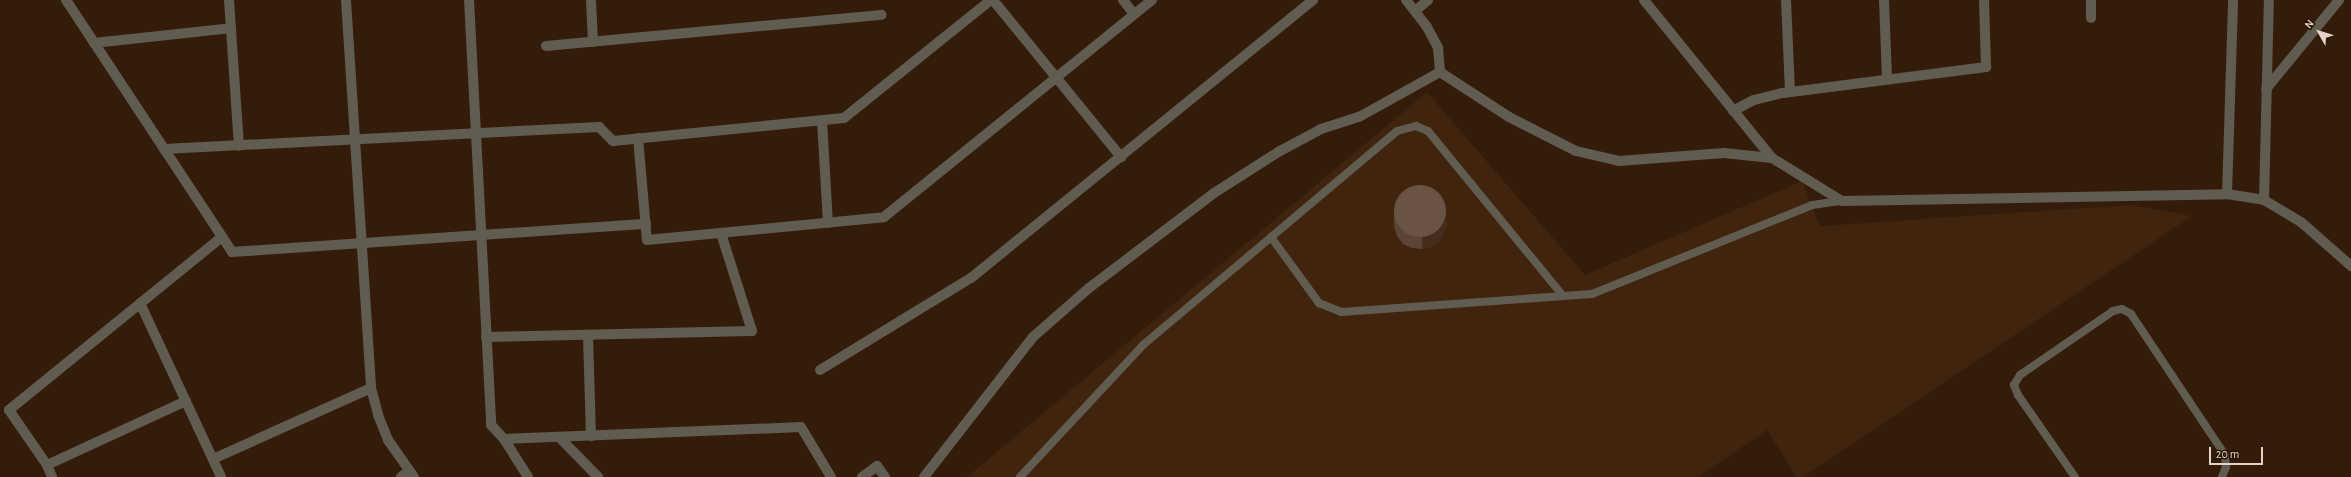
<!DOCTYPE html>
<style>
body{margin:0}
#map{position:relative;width:2351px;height:477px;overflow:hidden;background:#331c0a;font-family:"Alegreya Sans",sans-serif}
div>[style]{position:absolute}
.built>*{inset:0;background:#40240d}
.service>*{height:8px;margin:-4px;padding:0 4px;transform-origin:4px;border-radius:4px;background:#615c50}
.minor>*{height:10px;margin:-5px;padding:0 5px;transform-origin:5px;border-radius:5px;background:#615c50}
.tertiary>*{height:10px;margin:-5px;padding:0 5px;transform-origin:5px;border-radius:5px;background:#615c50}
.wall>*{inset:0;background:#5a4435}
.shaded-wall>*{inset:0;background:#442d1d}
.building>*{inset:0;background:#695345}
.round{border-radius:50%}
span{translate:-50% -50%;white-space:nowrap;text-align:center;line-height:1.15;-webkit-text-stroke:3px #281303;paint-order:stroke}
.north{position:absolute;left:2299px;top:12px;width:40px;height:40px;-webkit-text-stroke:3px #281303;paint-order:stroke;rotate:309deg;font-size:11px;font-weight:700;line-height:16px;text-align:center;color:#e2d2c7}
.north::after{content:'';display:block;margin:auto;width:14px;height:18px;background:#e2d2c7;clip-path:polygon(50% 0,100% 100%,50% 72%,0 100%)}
.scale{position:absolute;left:2209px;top:447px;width:54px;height:18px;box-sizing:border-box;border:2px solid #e2d2c7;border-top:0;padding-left:5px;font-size:12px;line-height:14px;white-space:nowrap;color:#e2d2c7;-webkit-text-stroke:3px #281303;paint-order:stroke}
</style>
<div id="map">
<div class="built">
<i style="clip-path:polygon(1427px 92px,1585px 275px,1802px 181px,1820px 226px,2131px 205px,2192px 216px,1803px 477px,1797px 477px,1767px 430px,1698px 477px,967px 477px)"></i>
</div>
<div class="service">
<i style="left:1271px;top:237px;width:82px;rotate:54deg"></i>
<i style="left:1319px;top:303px;width:24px;rotate:22deg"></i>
<i style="left:1341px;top:312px;width:223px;rotate:-4.1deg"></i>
<i style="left:1020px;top:477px;width:180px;rotate:-47deg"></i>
<i style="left:1143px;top:345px;width:332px;rotate:-40.1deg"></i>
<i style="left:1397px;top:131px;width:20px;rotate:-15deg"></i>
<i style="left:1416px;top:126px;width:13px;rotate:23deg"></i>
<i style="left:1428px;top:131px;width:213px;rotate:50.7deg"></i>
<i style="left:1563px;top:296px;width:29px;rotate:-4deg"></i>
<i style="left:1592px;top:294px;width:237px;rotate:-22deg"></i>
<i style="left:1812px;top:205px;width:30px;rotate:-8deg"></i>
<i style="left:2075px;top:477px;width:100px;rotate:-124.8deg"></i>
<i style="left:2018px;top:395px;width:11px;rotate:-112deg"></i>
<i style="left:2014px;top:385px;width:12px;rotate:-59deg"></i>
<i style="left:2020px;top:375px;width:113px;rotate:-34.5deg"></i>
<i style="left:2113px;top:311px;width:9px;rotate:-13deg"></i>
<i style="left:2122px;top:309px;width:10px;rotate:29deg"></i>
<i style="left:2131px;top:314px;width:169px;rotate:56.3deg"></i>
<i style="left:2225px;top:455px;width:12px;rotate:85deg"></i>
<i style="left:2226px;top:467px;width:11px;rotate:112deg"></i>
</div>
<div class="minor">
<i style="left:66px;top:0;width:302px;rotate:56.6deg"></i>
<i style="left:232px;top:252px;width:415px;rotate:-3.9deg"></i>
<i style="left:229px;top:0;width:146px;rotate:86.1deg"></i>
<i style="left:346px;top:0;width:389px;rotate:86.3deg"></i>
<i style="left:371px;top:388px;width:28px;rotate:75deg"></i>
<i style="left:378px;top:415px;width:27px;rotate:68deg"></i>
<i style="left:388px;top:440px;width:45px;rotate:54.9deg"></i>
<i style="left:469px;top:0;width:426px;rotate:87deg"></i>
<i style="left:491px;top:425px;width:19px;rotate:47deg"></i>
<i style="left:504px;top:439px;width:45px;rotate:57.7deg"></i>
<i style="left:591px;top:0;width:42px;rotate:87.3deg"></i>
<i style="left:993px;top:0;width:203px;rotate:50.8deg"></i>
<i style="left:1123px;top:0;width:18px;rotate:52deg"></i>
<i style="left:1406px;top:0;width:34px;rotate:52deg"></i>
<i style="left:1427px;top:27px;width:24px;rotate:62deg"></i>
<i style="left:1438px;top:48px;width:24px;rotate:85deg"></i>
<i style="left:1786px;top:0;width:92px;rotate:87.5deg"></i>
<i style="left:1884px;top:0;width:79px;rotate:87.8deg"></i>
<i style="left:1415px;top:11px;width:17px;rotate:-40deg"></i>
<i style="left:2091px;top:18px;width:18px;rotate:-90deg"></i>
<i style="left:94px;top:43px;width:138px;rotate:-6.2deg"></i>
<i style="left:546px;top:46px;width:337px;rotate:-5.3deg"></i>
<i style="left:1440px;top:72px;width:82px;rotate:33.1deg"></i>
<i style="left:1509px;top:117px;width:75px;rotate:26.9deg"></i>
<i style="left:1576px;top:151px;width:44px;rotate:13.1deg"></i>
<i style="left:1619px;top:161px;width:105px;rotate:-4.4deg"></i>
<i style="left:1724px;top:153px;width:48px;rotate:5.9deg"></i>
<i style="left:2266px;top:89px;width:115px;rotate:-50.6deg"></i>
<i style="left:1733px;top:111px;width:24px;rotate:-28deg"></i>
<i style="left:1754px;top:100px;width:30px;rotate:-14deg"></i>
<i style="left:1783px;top:93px;width:205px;rotate:-7.3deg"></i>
<i style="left:1986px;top:67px;width:67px;rotate:-91.7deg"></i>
<i style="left:822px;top:120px;width:103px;rotate:86.7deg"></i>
<i style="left:638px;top:138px;width:102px;rotate:85deg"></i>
<i style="left:647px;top:240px;width:238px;rotate:-5.5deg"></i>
<i style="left:884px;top:217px;width:345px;rotate:-39deg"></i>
<i style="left:164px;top:149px;width:436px;rotate:-2.9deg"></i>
<i style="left:599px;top:127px;width:20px;rotate:45deg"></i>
<i style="left:613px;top:141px;width:232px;rotate:-5.7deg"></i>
<i style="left:844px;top:118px;width:189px;rotate:-38.8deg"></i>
<i style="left:2227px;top:194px;width:194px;rotate:-88.2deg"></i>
<i style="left:2264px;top:200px;width:200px;rotate:-88.6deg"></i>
<i style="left:140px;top:303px;width:192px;rotate:65deg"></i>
<i style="left:588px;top:335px;width:101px;rotate:88.3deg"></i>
<i style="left:486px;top:337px;width:266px;rotate:-1.3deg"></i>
<i style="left:752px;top:331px;width:103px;rotate:-107.6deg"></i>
<i style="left:820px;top:370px;width:177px;rotate:-31.4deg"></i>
<i style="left:971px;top:278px;width:441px;rotate:-39.1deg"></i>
<i style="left:559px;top:437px;width:56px;rotate:45.7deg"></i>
<i style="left:504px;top:439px;width:297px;rotate:-2.3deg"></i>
<i style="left:801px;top:427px;width:58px;rotate:59deg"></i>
<i style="left:213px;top:459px;width:173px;rotate:-24.2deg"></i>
<i style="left:47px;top:465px;width:153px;rotate:-24.7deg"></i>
<i style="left:52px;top:477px;width:13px;rotate:-113deg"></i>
<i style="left:47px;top:465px;width:67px;rotate:-124.6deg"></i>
<i style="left:9px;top:410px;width:274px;rotate:-39.1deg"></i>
<i style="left:401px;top:477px;width:10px;rotate:-37deg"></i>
<i style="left:862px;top:477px;width:19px;rotate:-36deg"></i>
<i style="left:877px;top:466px;width:14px;rotate:54deg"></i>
<i style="left:924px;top:477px;width:177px;rotate:-52.1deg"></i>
<i style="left:1033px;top:337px;width:74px;rotate:-41.2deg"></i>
<i style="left:1089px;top:288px;width:157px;rotate:-37.2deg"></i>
<i style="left:1214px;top:193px;width:78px;rotate:-32.5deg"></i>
<i style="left:1280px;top:151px;width:47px;rotate:-28.2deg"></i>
<i style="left:1321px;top:129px;width:40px;rotate:-18deg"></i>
<i style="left:1359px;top:117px;width:93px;rotate:-29.1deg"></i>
</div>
<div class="tertiary">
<i style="left:1644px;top:0;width:203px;rotate:51deg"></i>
<i style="left:1772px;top:158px;width:82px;rotate:31.6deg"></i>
<i style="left:1842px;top:201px;width:385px;rotate:-1deg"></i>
<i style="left:2227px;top:194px;width:37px;rotate:9deg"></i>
<i style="left:2264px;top:200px;width:43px;rotate:30.7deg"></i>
<i style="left:2301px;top:222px;width:67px;rotate:41.3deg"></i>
</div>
<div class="wall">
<i style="clip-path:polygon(1394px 214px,1446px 221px,1445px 231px,1440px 240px,1432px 246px,1422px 249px,1412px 248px,1403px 244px,1397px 236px,1394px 226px)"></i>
</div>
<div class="shaded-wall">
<i style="clip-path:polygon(1446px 208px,1445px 231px,1440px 240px,1432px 246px,1422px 249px,1422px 237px)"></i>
</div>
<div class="building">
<i class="round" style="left:1394px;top:185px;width:52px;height:52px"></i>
</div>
<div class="north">N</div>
<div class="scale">20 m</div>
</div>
